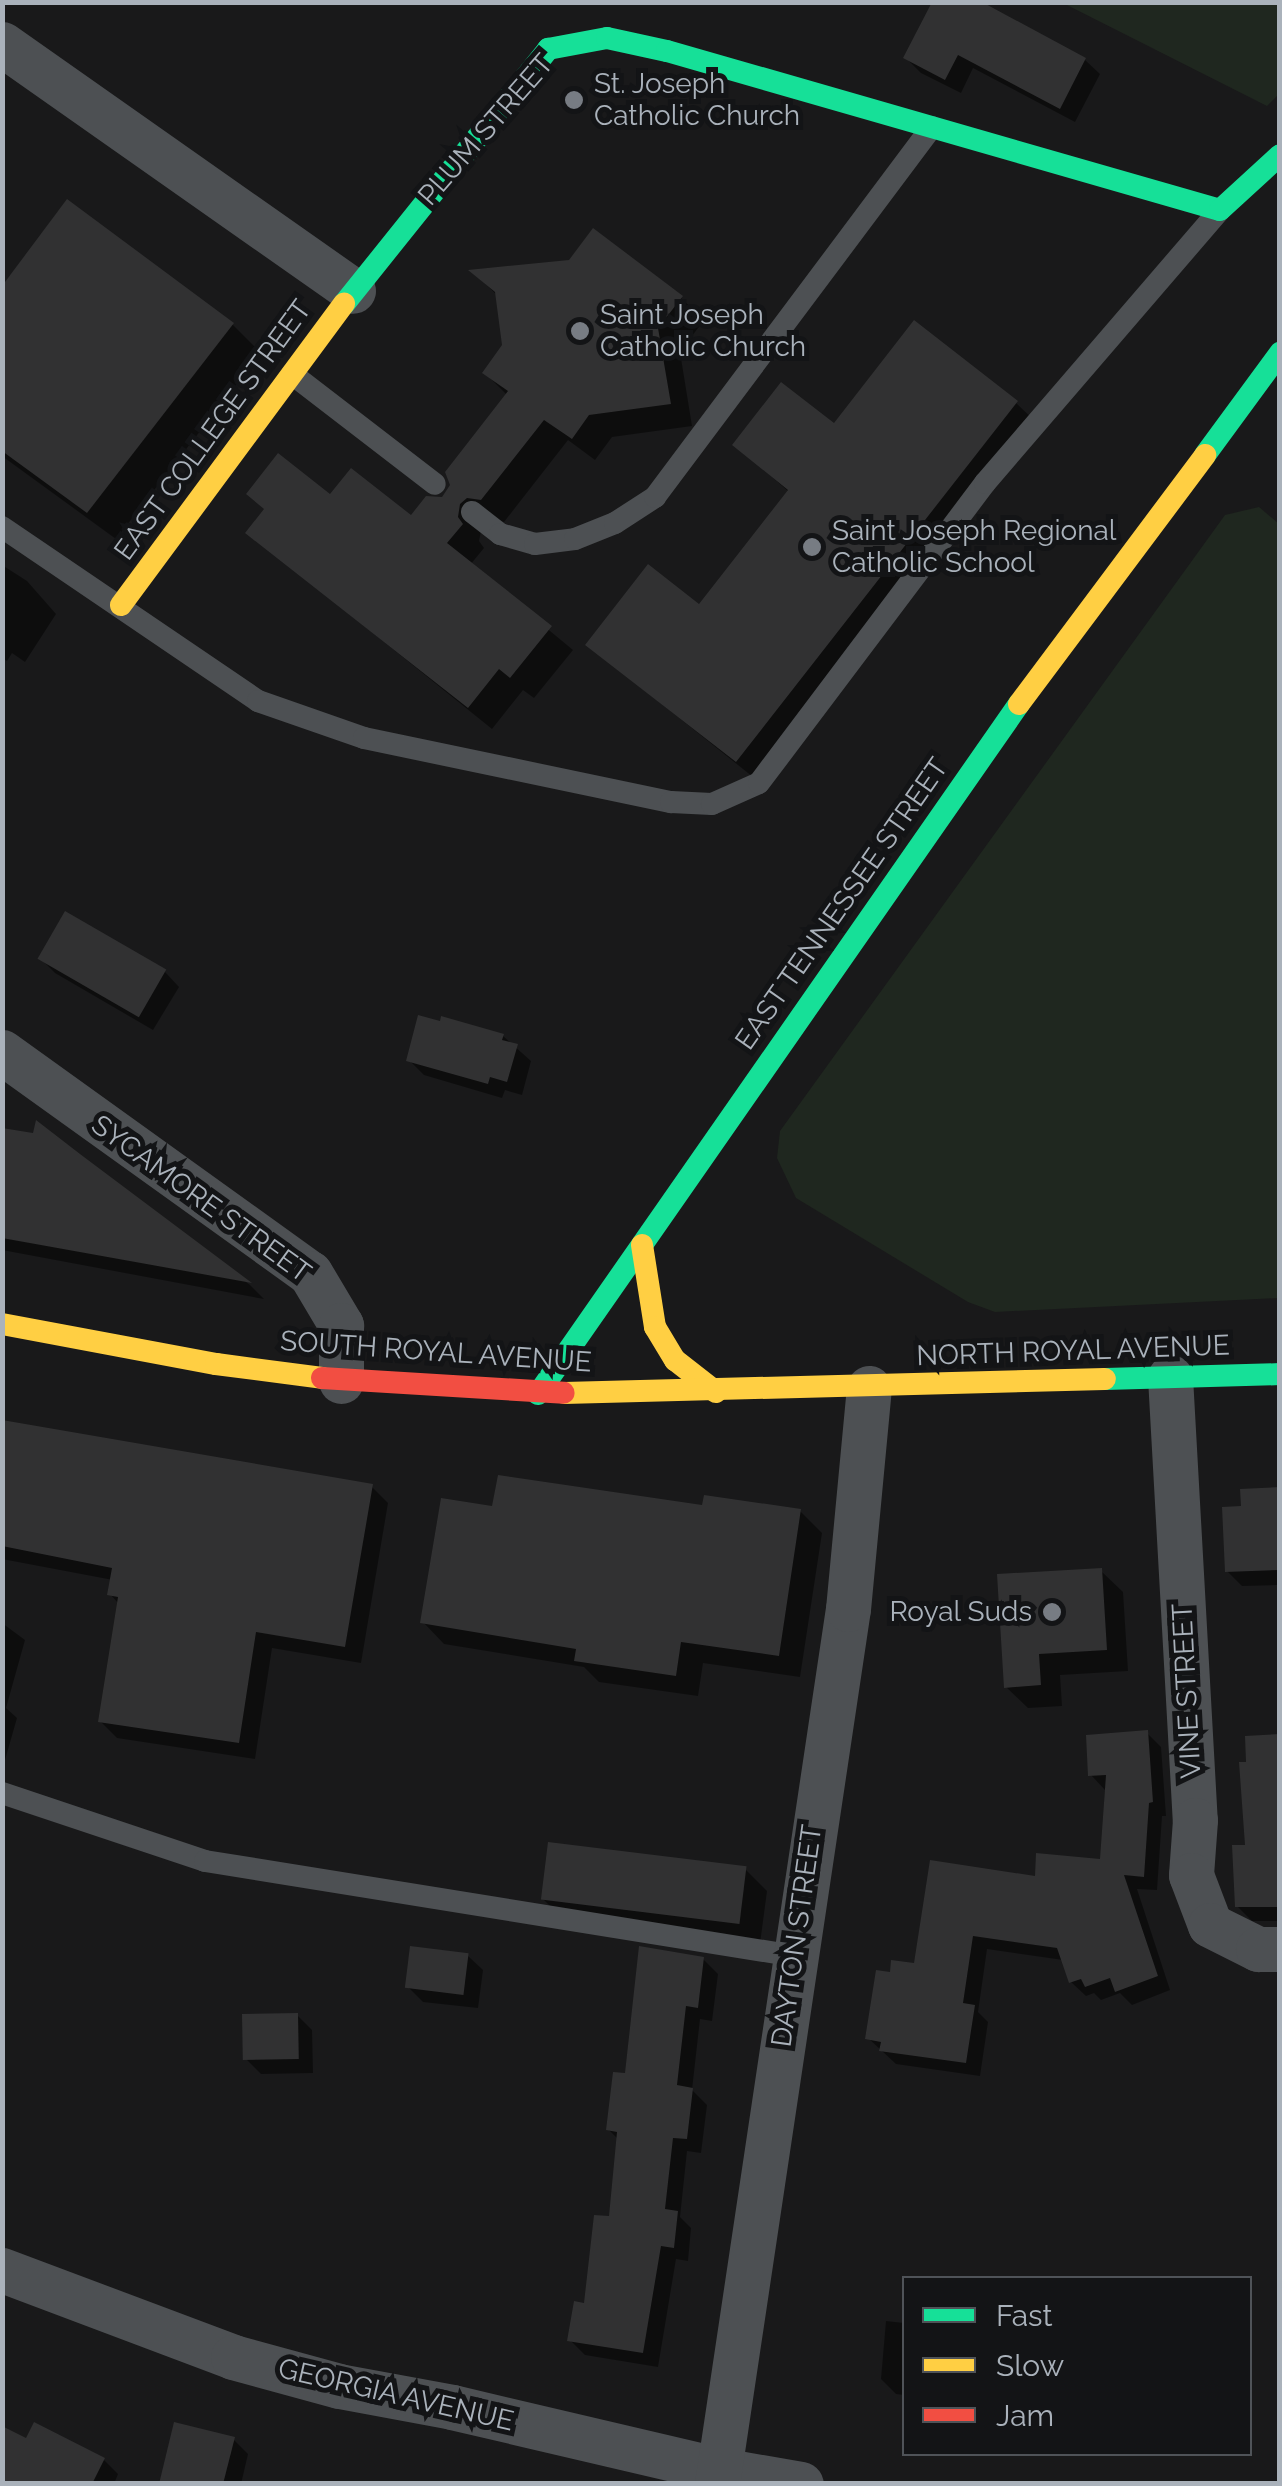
<!DOCTYPE html>
<style>
body{margin:0}
#map{position:relative;width:1282px;height:2486px;overflow:hidden;background:#19191a;font-family:Raleway,sans-serif}
div>[style]{position:absolute}
.green>*{inset:0;background:#1f271f}
.shadow>*{inset:0;background:#0007}
.building>*{inset:0;background:#313132;transform-origin:0 0}
.lane>*{height:22px;margin:-11px;padding:0 11px;transform-origin:11px;border-radius:11px;background:#4d5053}
.street>*{height:45px;margin:-22.5px;padding:0 22.5px;transform-origin:22.5px;border-radius:22.5px;background:#4d5053}
.fast>*{height:22px;margin:-11px;padding:0 11px;transform-origin:11px;border-radius:11px;background:#16e098}
.slow>*{height:22px;margin:-11px;padding:0 11px;transform-origin:11px;border-radius:11px;background:#ffcf43}
.jam>*{height:22px;margin:-11px;padding:0 11px;transform-origin:11px;border-radius:11px;background:#f24e42}
.dots>*{width:28px;height:28px;translate:-50% -50%;box-sizing:border-box;border:5px solid #131416;border-radius:50%}
span{translate:-50% -50%;white-space:nowrap;text-align:center;line-height:1.15;-webkit-text-stroke:10px #131416;paint-order:stroke}
.poi-label{font-size:28px;color:#aab2bb}
.left{translate:0 -50%;text-align:left}
.right{translate:-100% -50%;text-align:right}
.street-label{font-size:28px;color:#aab2bb}
.frame{position:absolute;inset:0;border:5px solid #aab2bb;pointer-events:none}
.legend{position:absolute;left:902px;top:2276px;width:350px;height:180px;box-sizing:border-box;background:#131416;border:2px solid #4f5358;margin:0;padding:12px 18px;list-style:none;font-size:30px;color:#aab2bb}
.legend li{display:flex;align-items:center;gap:20px;height:50px}
.legend b{width:50px;border:2px solid #4f5358}
</style>
<div id="map">
<div class="green">
<i style="clip-path:polygon(1063px 3px,1279px 3px,1279px 94px,1267px 106px)"></i>
<i style="clip-path:polygon(1259px 507px,1279px 524px,1279px 1298px,995px 1312px,968px 1302px,796px 1198px,777px 1158px,780px 1131px,1225px 515px)"></i>
</div>
<div class="shadow">
<i style="clip-path:polygon(935px 2px,1085px 60px,1100px 74px,1075px 122px,973px 68px,961px 93px,921px 73px,906px 58px)"></i>
<i style="clip-path:polygon(67px 202px,233px 325px,261px 353px,116px 539px,2px 456px,2px 302px)"></i>
<i style="clip-path:polygon(473px 272px,681px 298px,704px 320px,680px 352px,692px 426px,612px 437px,595px 460px,568px 440px,504px 522px,491px 519px,482px 526px,479px 541px,484px 548px,470px 565px,573px 650px,534px 698px,523px 690px,492px 729px,249px 533px,330px 498px,411px 519px,443px 500px,508px 396px,485px 373px,505px 346px,498px 296px)"></i>
<i style="clip-path:polygon(1016px 403px,1037px 423px,758px 781px,588px 645px,700px 607px,789px 492px,735px 444px)"></i>
<i style="clip-path:polygon(2px 565px,27px 581px,56px 614px,25px 662px,12px 653px,7px 661px,2px 658px)"></i>
<i style="clip-path:polygon(66px 915px,165px 972px,179px 987px,153px 1030px,55px 973px,40px 958px)"></i>
<i style="clip-path:polygon(503px 1036px,531px 1061px,522px 1095px,505px 1090px,502px 1098px,424px 1075px,409px 1060px)"></i>
<i style="clip-path:polygon(37px 1124px,250px 1285px,264px 1299px,2px 1250px,2px 1131px,35px 1136px)"></i>
<i style="clip-path:polygon(2px 1422px,371px 1486px,388px 1503px,361px 1663px,272px 1648px,255px 1759px,117px 1738px,100px 1721px,119px 1604px,110px 1594px,113px 1580px,2px 1559px)"></i>
<i style="clip-path:polygon(1280px 1490px,1280px 1594px,1277px 1585px,1242px 1586px,1227px 1571px)"></i>
<i style="clip-path:polygon(704px 1508px,800px 1511px,822px 1533px,800px 1677px,703px 1663px,698px 1696px,599px 1682px,584px 1667px,444px 1644px,423px 1622px)"></i>
<i style="clip-path:polygon(1101px 1571px,1123px 1592px,1128px 1671px,1060px 1675px,1062px 1706px,1028px 1708px,1006px 1687px)"></i>
<i style="clip-path:polygon(2px 1623px,25px 1640px,6px 1708px,17px 1718px,5px 1760px)"></i>
<i style="clip-path:polygon(1147px 1733px,1161px 1747px,1166px 1816px,1162px 1816px,1157px 1890px,1137px 1889px,1170px 1990px,1132px 2005px,1120px 1993px,1101px 2000px,1094px 1993px,1086px 1996px,1071px 1982px,1063px 1960px,987px 1949px,978px 2012px,988px 2022px,980px 2076px,896px 2064px,868px 2038px,892px 1975px,916px 1966px,1037px 1879px,1103px 1861px,1105px 1790px,1091px 1775px)"></i>
<i style="clip-path:polygon(1280px 1736px,1280px 1921px,1252px 1921px,1237px 1906px,1247px 1848px,1249px 1764px)"></i>
<i style="clip-path:polygon(745px 1869px,767px 1891px,759px 1951px,565px 1921px,543px 1899px)"></i>
<i style="clip-path:polygon(468px 1956px,483px 1970px,478px 2008px,423px 2002px,408px 1987px)"></i>
<i style="clip-path:polygon(703px 1959px,718px 1974px,712px 2021px,700px 2019px,692px 2090px,707px 2105px,701px 2153px,687px 2151px,680px 2217px,691px 2228px,688px 2261px,676px 2259px,658px 2367px,585px 2355px,570px 2340px,586px 2306px,611px 2219px,619px 2140px,608px 2129px,628px 2076px)"></i>
<i style="clip-path:polygon(297px 2015px,312px 2030px,313px 2073px,261px 2074px,246px 2059px)"></i>
<i style="clip-path:polygon(886px 2321px,904px 2323px,904px 2395px,896px 2394px,881px 2379px)"></i>
<i style="clip-path:polygon(233px 2439px,248px 2454px,241px 2484px,161px 2484px)"></i>
<i style="clip-path:polygon(28px 2442px,104px 2460px,118px 2474px,114px 2484px,2px 2484px)"></i>
</div>
<div class="building">
<i style="clip-path:polygon(932px 2px,982px 2px,1086px 58px,1060px 109px,958px 55px,945px 80px,903px 58px)"></i>
<i style="clip-path:polygon(67px 199px,234px 323px,87px 513px,2px 451px,2px 286px)"></i>
<i style="clip-path:polygon(593px 228px,683px 296px,658px 328px,671px 404px,589px 415px,572px 439px,544px 420px,481px 500px,467px 498px,460px 504px,458px 517px,463px 524px,447px 543px,552px 626px,510px 678px,499px 669px,468px 708px,245px 533px,264px 509px,246px 494px,278px 453px,330px 494px,351px 468px,411px 515px,426px 496px,442px 497px,450px 485px,445px 472px,508px 391px,482px 373px,502px 345px,495px 292px,468px 270px,569px 260px)"></i>
<i style="clip-path:polygon(914px 320px,1018px 401px,736px 762px,585px 645px,648px 564px,699px 604px,788px 490px,732px 445px,781px 382px,834px 423px)"></i>
<i style="left:65px;top:911px;width:117px;height:55px;rotate:30deg"></i>
<i style="clip-path:polygon(418px 1015px,440px 1021px,441px 1016px,504px 1034px,502px 1040px,518px 1044px,507px 1082px,490px 1077px,488px 1084px,406px 1061px)"></i>
<i style="clip-path:polygon(36px 1120px,80px 1154px,252px 1283px,2px 1238px,2px 1128px,33px 1133px)"></i>
<i style="clip-path:polygon(2px 1420px,373px 1484px,345px 1647px,256px 1632px,239px 1743px,98px 1722px,118px 1597px,107px 1595px,112px 1568px,2px 1546px)"></i>
<i style="clip-path:polygon(498px 1475px,702px 1505px,704px 1495px,801px 1509px,779px 1656px,681px 1642px,676px 1676px,574px 1661px,576px 1649px,420px 1623px,441px 1498px,492px 1506px)"></i>
<i style="clip-path:polygon(1280px 1487px,1280px 1570px,1225px 1572px,1222px 1507px,1241px 1506px,1240px 1489px)"></i>
<i style="clip-path:polygon(1102px 1568px,1107px 1650px,1039px 1654px,1041px 1685px,1004px 1688px,997px 1574px)"></i>
<i style="clip-path:polygon(1148px 1730px,1153px 1802px,1149px 1803px,1144px 1877px,1124px 1875px,1158px 1976px,1115px 1992px,1110px 1978px,1085px 1987px,1081px 1979px,1069px 1983px,1057px 1948px,973px 1936px,963px 2003px,975px 2005px,966px 2063px,879px 2051px,881px 2042px,865px 2039px,876px 1970px,890px 1972px,891px 1960px,914px 1963px,930px 1860px,1035px 1876px,1036px 1853px,1100px 1859px,1106px 1775px,1088px 1776px,1086px 1735px)"></i>
<i style="clip-path:polygon(1280px 1734px,1280px 1907px,1235px 1907px,1232px 1845px,1245px 1845px,1239px 1762px,1246px 1762px,1245px 1736px)"></i>
<i style="left:548px;top:1842px;width:200px;height:58px;rotate:7deg"></i>
<i style="left:410px;top:1946px;width:59px;height:42px;rotate:7deg"></i>
<i style="clip-path:polygon(639px 1946px,704px 1957px,698px 2008px,686px 2006px,677px 2085px,693px 2088px,687px 2139px,673px 2138px,665px 2209px,678px 2211px,674px 2248px,661px 2246px,643px 2353px,567px 2341px,574px 2301px,584px 2303px,594px 2215px,609px 2216px,617px 2132px,606px 2130px,613px 2072px,625px 2073px)"></i>
<i style="left:298px;top:2013px;width:46px;height:56px;rotate:89deg"></i>
<i style="clip-path:polygon(34px 2422px,105px 2458px,92px 2484px,2px 2484px,2px 2426px,26px 2438px)"></i>
<i style="clip-path:polygon(174px 2422px,235px 2437px,223px 2484px,159px 2484px)"></i>
</div>
<div class="lane">
<i style="left:292px;top:374px;width:180px;rotate:37.6deg"></i>
<i style="left:472px;top:512px;width:36px;rotate:38deg"></i>
<i style="left:500px;top:534px;width:36px;rotate:16deg"></i>
<i style="left:535px;top:544px;width:40px;rotate:-7.1deg"></i>
<i style="left:575px;top:539px;width:43px;rotate:-21.8deg"></i>
<i style="left:615px;top:523px;width:48px;rotate:-33deg"></i>
<i style="left:655px;top:497px;width:462px;rotate:-53.2deg"></i>
<i style="left:2px;top:527px;width:310px;rotate:34.2deg"></i>
<i style="left:258px;top:701px;width:112px;rotate:19.2deg"></i>
<i style="left:364px;top:738px;width:314px;rotate:11.8deg"></i>
<i style="left:671px;top:802px;width:41px;rotate:2.8deg"></i>
<i style="left:712px;top:804px;width:51px;rotate:-24.1deg"></i>
<i style="left:759px;top:783px;width:376px;rotate:-53deg"></i>
<i style="left:985px;top:483px;width:359px;rotate:-49.3deg"></i>
<i style="left:2px;top:1793px;width:214px;rotate:18.5deg"></i>
<i style="left:205px;top:1861px;width:598px;rotate:9.15deg"></i>
</div>
<div class="street">
<i style="left:2px;top:44px;width:429px;rotate:35.1deg"></i>
<i style="left:2px;top:1052px;width:379px;rotate:35.7deg"></i>
<i style="left:310px;top:1273px;width:61px;rotate:59.2deg"></i>
<i style="left:341px;top:1325px;width:56px;rotate:90deg"></i>
<i style="left:1170px;top:1377px;width:444px;rotate:86.8deg"></i>
<i style="left:1195px;top:1820px;width:55px;rotate:94.2deg"></i>
<i style="left:1191px;top:1875px;width:53px;rotate:69.2deg"></i>
<i style="left:1210px;top:1925px;width:54px;rotate:26.6deg"></i>
<i style="left:1258px;top:1949px;width:22px"></i>
<i style="left:2px;top:2270px;width:247px;rotate:20.6deg"></i>
<i style="left:233px;top:2357px;width:110px;rotate:15.3deg"></i>
<i style="left:339px;top:2386px;width:115px;rotate:10.5deg"></i>
<i style="left:452px;top:2407px;width:275px;rotate:13.2deg"></i>
<i style="left:720px;top:2470px;width:82px;rotate:9.8deg"></i>
<i style="left:717px;top:2484px;width:885px;rotate:-81.49deg"></i>
<i style="left:848px;top:1609px;width:222px;rotate:-84.6deg"></i>
</div>
<div class="fast">
<i style="left:344px;top:304px;width:327px;rotate:-51.3deg"></i>
<i style="left:548px;top:49px;width:60px;rotate:-10.6deg"></i>
<i style="left:607px;top:38px;width:61px;rotate:12.2deg"></i>
<i style="left:667px;top:51px;width:575px;rotate:16.04deg"></i>
<i style="left:1220px;top:210px;width:81px;rotate:-42.5deg"></i>
<i style="left:1205px;top:455px;width:127px;rotate:-53.7deg"></i>
<i style="left:1105px;top:1379px;width:175px;rotate:-1.6deg"></i>
<i style="left:538px;top:1394px;width:841px;rotate:-55.12deg"></i>
</div>
<div class="slow">
<i style="left:121px;top:605px;width:375px;rotate:-53.5deg"></i>
<i style="left:1019px;top:704px;width:311px;rotate:-53.2deg"></i>
<i style="left:642px;top:1245px;width:83px;rotate:81deg"></i>
<i style="left:655px;top:1327px;width:39px;rotate:59deg"></i>
<i style="left:675px;top:1360px;width:52px;rotate:38deg"></i>
<i style="left:2px;top:1324px;width:218px;rotate:10.6deg"></i>
<i style="left:216px;top:1364px;width:107px;rotate:7.5deg"></i>
<i style="left:564px;top:1393px;width:541px;rotate:-1.48deg"></i>
</div>
<div class="jam">
<i style="left:322px;top:1378px;width:242px;rotate:3.5deg"></i>
</div>
<div class="dots">
<i style="left:574px;top:100px;background:#777c83"></i>
<i style="left:580px;top:331px;background:#777c83"></i>
<i style="left:812px;top:547px;background:#777c83"></i>
<i style="left:1052px;top:1612px;background:#777c83"></i>
</div>
<div class="poi-label">
<span class="left" style="left:594px;top:100px">St. Joseph<br>Catholic Church</span>
<span class="left" style="left:600px;top:331px">Saint Joseph<br>Catholic Church</span>
<span class="left" style="left:832px;top:547px">Saint Joseph Regional<br>Catholic School</span>
<span class="right" style="left:1032px;top:1612px">Royal Suds</span>
</div>
<div class="street-label">
<span style="left:486px;top:130px;rotate:-49deg">PLUM STREET</span>
<span style="left:213px;top:430px;rotate:-54deg">EAST COLLEGE STREET</span>
<span style="left:842px;top:904px;rotate:-55deg">EAST TENNESSEE STREET</span>
<span style="left:201px;top:1199px;rotate:36deg">SYCAMORE STREET</span>
<span style="left:1073px;top:1351px;rotate:-2deg">NORTH ROYAL AVENUE</span>
<span style="left:436px;top:1352px;rotate:4deg">SOUTH ROYAL AVENUE</span>
<span style="left:1187px;top:1691px;rotate:-93deg">VINE STREET</span>
<span style="left:797px;top:1936px;rotate:-82deg">DAYTON STREET</span>
<span style="left:396px;top:2395px;rotate:13deg">GEORGIA AVENUE</span>
</div>
<div class="frame"></div>
<ul class="legend">
<li><b style="height:12px;background:#16e098"></b>Fast</li>
<li><b style="height:12px;background:#ffcf43"></b>Slow</li>
<li><b style="height:12px;background:#f24e42"></b>Jam</li>
</ul>
</div>
